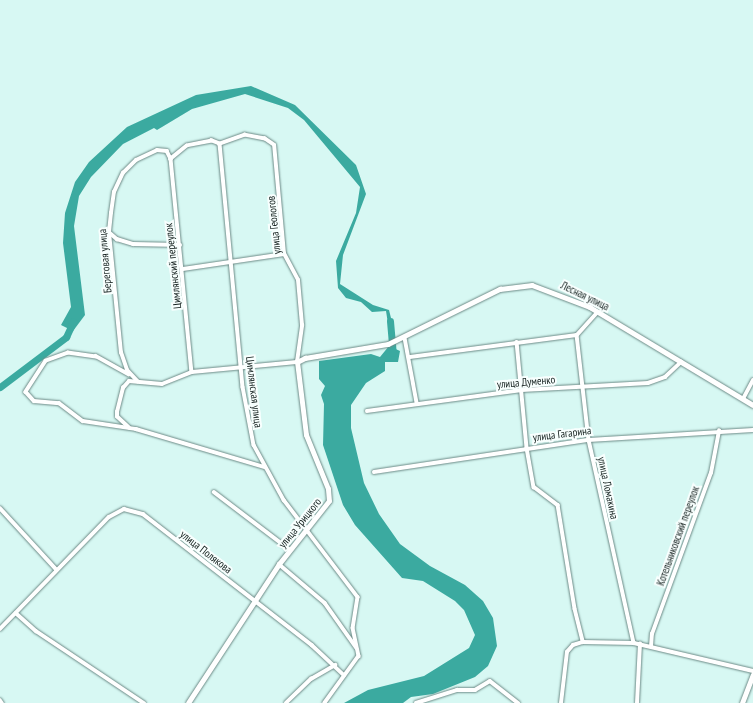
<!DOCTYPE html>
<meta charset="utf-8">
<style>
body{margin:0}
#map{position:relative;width:753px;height:703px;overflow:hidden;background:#d7f8f3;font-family:"PT Sans Narrow",sans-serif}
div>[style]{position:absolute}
.water>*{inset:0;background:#3baaa0}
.river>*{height:7px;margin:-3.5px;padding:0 3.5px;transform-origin:3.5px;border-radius:3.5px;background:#3baaa0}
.roads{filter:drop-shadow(0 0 1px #6c8a86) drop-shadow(0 0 1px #6c8a86)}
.minor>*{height:3.5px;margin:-1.75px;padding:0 1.75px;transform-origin:1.75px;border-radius:1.75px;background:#fff}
.tertiary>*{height:4.5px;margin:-2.25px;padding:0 2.25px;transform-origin:2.25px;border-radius:2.25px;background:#fff}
span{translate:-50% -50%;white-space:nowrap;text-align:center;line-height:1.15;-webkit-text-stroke:4px #f8fffe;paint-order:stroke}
.street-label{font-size:11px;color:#131f1d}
</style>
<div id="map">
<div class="water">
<i style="clip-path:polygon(251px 86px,295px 105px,356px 165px,366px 194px,343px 255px,340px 284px,373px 305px,389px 310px,394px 330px,389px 330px,386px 311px,372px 312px,361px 302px,346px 298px,338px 288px,336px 261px,356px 213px,360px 187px,304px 120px,288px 108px,245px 94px,192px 109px,157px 130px,154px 128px,123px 144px,91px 177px,79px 196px,74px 226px,85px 315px,73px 331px,61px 325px,71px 307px,63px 243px,65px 213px,75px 182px,89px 162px,127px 127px,196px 95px)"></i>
<i style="clip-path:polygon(389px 346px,400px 351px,398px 362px,385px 362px,385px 371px,366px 383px,351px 405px,351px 428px,364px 483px,379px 514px,400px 544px,430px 566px,465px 585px,483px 601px,493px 618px,497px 646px,488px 666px,475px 677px,433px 694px,411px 697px,403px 703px,344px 703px,368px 690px,424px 676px,469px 648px,475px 635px,464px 610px,455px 601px,423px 581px,402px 578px,355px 525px,343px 505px,323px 445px,324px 404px,321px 395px,325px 386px,319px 379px,319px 361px,371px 354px,380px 357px)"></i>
</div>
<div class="river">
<i style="left:390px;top:321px;width:32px;rotate:85deg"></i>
<i style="left:0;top:387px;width:83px;rotate:-37.1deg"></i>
<i style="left:66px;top:337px;width:17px;rotate:-65deg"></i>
</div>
<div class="roads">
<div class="minor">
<i style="left:220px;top:144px;width:244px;rotate:84.6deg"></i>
<i style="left:243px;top:387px;width:59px;rotate:79.3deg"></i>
<i style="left:254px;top:445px;width:63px;rotate:61.4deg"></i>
<i style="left:284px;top:500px;width:122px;rotate:52.7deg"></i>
<i style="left:358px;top:597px;width:31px;rotate:99deg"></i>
<i style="left:353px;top:628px;width:29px;rotate:78deg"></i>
<i style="left:359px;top:656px;width:58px;rotate:125.9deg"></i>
<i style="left:109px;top:232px;width:11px;rotate:41deg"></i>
<i style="left:117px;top:239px;width:17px;rotate:17deg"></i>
<i style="left:133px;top:244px;width:47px;rotate:1.2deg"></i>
<i style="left:183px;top:269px;width:102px;rotate:-8.4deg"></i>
<i style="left:577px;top:335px;width:106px;rotate:83.5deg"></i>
<i style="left:589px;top:440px;width:208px;rotate:77.5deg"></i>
<i style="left:405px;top:338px;width:66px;rotate:79.5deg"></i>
<i style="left:517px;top:342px;width:106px;rotate:84.6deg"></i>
<i style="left:527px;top:448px;width:40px;rotate:80deg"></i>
<i style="left:534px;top:487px;width:30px;rotate:37deg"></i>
<i style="left:558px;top:505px;width:105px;rotate:80.7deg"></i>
<i style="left:575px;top:609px;width:34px;rotate:76deg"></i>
<i style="left:410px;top:357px;width:168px;rotate:-7.5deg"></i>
<i style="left:577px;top:335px;width:31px;rotate:-48deg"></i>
<i style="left:129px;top:375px;width:38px;rotate:-151deg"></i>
<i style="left:96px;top:357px;width:28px;rotate:-172deg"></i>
<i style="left:68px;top:353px;width:23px;rotate:160deg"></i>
<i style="left:46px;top:361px;width:37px;rotate:123deg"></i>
<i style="left:26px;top:392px;width:12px;rotate:48deg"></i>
<i style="left:34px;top:401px;width:25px;rotate:5deg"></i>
<i style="left:59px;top:403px;width:30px;rotate:37deg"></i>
<i style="left:83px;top:421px;width:54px;rotate:8.6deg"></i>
<i style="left:136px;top:429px;width:134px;rotate:16.5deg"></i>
<i style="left:138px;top:382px;width:16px;rotate:-133deg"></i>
<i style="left:127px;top:370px;width:18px;rotate:-109deg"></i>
<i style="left:121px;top:353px;width:122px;rotate:-95.7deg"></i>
<i style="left:109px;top:232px;width:19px;rotate:-84deg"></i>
<i style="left:111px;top:213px;width:21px;rotate:-82deg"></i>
<i style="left:114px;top:192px;width:21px;rotate:-65deg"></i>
<i style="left:123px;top:173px;width:18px;rotate:-45deg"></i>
<i style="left:136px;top:160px;width:23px;rotate:-25deg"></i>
<i style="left:157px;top:150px;width:10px;rotate:6deg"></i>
<i style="left:167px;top:151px;width:9px;rotate:63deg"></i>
<i style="left:171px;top:159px;width:214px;rotate:84.4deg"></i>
<i style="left:743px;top:399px;width:21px;rotate:-62deg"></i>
<i style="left:367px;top:411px;width:156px;rotate:-7.7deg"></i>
<i style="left:522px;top:390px;width:126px;rotate:-3.2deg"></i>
<i style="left:648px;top:383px;width:18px;rotate:-19deg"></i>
<i style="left:665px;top:377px;width:22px;rotate:-43deg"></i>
<i style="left:129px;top:428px;width:16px;rotate:-137deg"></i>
<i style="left:117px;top:417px;width:5px;rotate:-90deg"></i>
<i style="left:117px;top:412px;width:25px;rotate:-76deg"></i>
<i style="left:123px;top:388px;width:9px;rotate:-49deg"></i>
<i style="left:129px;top:381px;width:33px;rotate:5deg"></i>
<i style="left:162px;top:384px;width:32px;rotate:-22deg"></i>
<i style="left:192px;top:372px;width:105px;rotate:-5.4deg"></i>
<i style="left:297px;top:362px;width:37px;rotate:-82deg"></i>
<i style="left:302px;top:325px;width:45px;rotate:-95.1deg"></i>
<i style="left:298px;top:280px;width:30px;rotate:-118deg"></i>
<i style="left:284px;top:254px;width:109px;rotate:-95.2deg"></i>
<i style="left:274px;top:145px;width:11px;rotate:-146deg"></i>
<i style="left:265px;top:139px;width:20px;rotate:-169deg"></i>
<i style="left:245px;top:135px;width:27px;rotate:160deg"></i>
<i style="left:220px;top:144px;width:9px;rotate:-159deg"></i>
<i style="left:212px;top:141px;width:25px;rotate:169deg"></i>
<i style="left:187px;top:146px;width:21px;rotate:141deg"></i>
<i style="left:374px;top:472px;width:217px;rotate:-8.5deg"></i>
<i style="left:589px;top:440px;width:164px;rotate:-3.5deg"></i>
<i style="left:214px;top:492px;width:94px;rotate:37.2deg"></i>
<i style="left:0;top:508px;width:84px;rotate:47.4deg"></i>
<i style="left:279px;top:564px;width:60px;rotate:40.3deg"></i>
<i style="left:325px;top:603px;width:54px;rotate:54.8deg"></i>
<i style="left:16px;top:613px;width:27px;rotate:42deg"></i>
<i style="left:36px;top:631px;width:130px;rotate:33.7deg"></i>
<i style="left:0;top:629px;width:156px;rotate:-45.8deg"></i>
<i style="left:109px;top:517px;width:17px;rotate:-28deg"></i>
<i style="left:124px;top:509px;width:20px;rotate:15deg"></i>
<i style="left:143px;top:514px;width:214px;rotate:37.8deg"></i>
<i style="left:312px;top:645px;width:44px;rotate:43.2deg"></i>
<i style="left:651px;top:647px;width:13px;rotate:-86deg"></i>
<i style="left:652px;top:634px;width:171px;rotate:-69.9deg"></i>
<i style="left:711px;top:473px;width:43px;rotate:-79.2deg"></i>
<i style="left:0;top:700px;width:4px;rotate:56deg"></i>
<i style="left:286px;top:703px;width:35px;rotate:-44deg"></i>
<i style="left:311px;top:679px;width:28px;rotate:-30deg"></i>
<i style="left:416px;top:703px;width:43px;rotate:-17.6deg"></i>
<i style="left:457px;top:690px;width:18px"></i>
<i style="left:475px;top:690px;width:17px;rotate:-31deg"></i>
<i style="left:490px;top:681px;width:36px;rotate:38deg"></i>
<i style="left:561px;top:703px;width:51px;rotate:-83.3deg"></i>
<i style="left:567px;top:652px;width:9px;rotate:-49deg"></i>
<i style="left:573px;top:645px;width:10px;rotate:-17deg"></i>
<i style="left:583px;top:642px;width:51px;rotate:1.1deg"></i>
<i style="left:634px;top:643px;width:122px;rotate:13.2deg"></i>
<i style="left:637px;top:703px;width:59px;rotate:-87.1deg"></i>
</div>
<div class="tertiary">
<i style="left:188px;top:703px;width:166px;rotate:-56.8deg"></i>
<i style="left:279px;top:564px;width:80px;rotate:-51.6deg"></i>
<i style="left:329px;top:501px;width:12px;rotate:-95deg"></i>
<i style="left:328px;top:489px;width:58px;rotate:-112.2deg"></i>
<i style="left:306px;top:435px;width:74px;rotate:-97deg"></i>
<i style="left:297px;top:362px;width:9px;rotate:-27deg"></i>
<i style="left:305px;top:358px;width:84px;rotate:-9.6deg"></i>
<i style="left:388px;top:344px;width:125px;rotate:-26.2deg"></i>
<i style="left:500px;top:289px;width:32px;rotate:-7deg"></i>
<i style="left:532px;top:285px;width:62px;rotate:20.8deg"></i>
<i style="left:590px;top:307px;width:190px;rotate:31deg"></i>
<i style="left:742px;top:703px;width:30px;rotate:-69deg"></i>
</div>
</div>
<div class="street-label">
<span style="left:274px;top:225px;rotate:-96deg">улица Геологов</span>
<span style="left:105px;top:261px;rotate:-95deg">Береговая улица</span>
<span style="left:173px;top:266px;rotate:-96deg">Цимлянский переулок</span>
<span style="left:585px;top:296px;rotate:26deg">Лесная улица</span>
<span style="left:526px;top:382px;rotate:-5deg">улица Думенко</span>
<span style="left:254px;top:392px;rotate:83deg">Цимлянская улица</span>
<span style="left:562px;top:434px;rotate:-7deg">улица Гагарина</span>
<span style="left:608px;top:488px;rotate:78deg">улица Ломакина</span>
<span style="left:300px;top:523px;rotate:-51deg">улица Урицкого</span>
<span style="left:678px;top:536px;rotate:-70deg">Котельниковский переулок</span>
<span style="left:206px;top:552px;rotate:38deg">улица Полякова</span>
</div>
</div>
